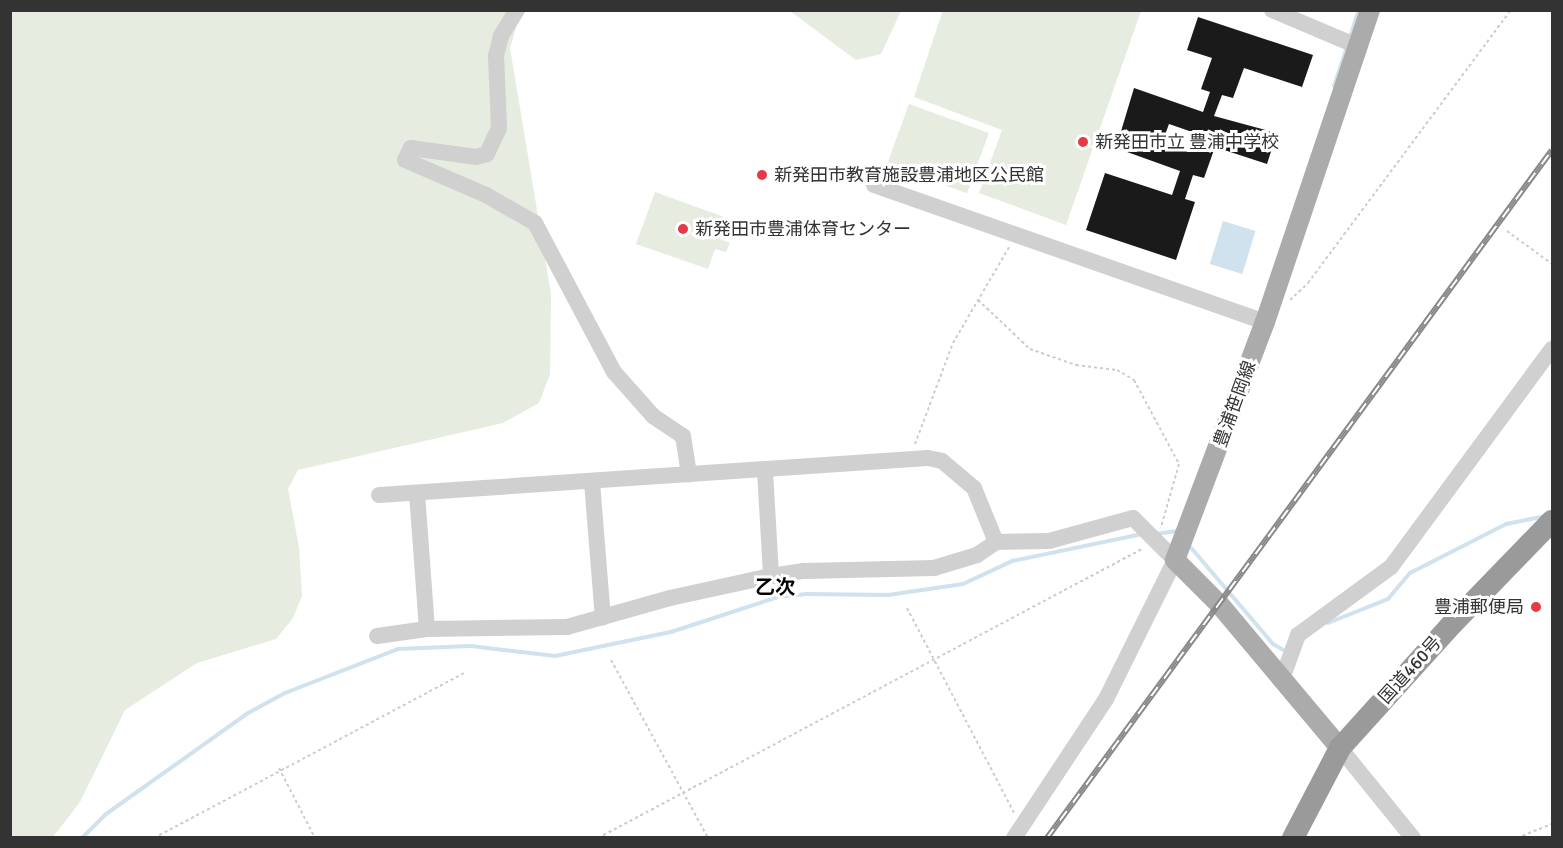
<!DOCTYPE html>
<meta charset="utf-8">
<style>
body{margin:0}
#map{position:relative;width:1563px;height:848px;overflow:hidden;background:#fff;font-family:Signika,"Noto Sans JP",sans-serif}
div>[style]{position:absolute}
.green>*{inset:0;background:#e6ecdf;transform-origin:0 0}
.water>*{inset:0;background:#cfe2ee;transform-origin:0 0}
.stream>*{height:4px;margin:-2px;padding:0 2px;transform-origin:2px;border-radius:2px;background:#cfe2ee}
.building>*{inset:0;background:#1a1a1a}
.path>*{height:2px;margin-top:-1px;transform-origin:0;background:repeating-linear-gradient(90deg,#cdcdcd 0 3px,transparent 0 6px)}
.minor>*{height:16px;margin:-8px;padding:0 8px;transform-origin:8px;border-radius:8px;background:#d0d0d0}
.major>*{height:20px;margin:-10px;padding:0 10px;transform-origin:10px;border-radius:10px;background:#ababab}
.highway>*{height:22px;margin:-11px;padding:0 11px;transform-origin:11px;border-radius:11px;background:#9a9a9a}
.rail>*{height:6px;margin-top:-3px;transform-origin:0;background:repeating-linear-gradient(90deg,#fff 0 11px,#888 0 22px);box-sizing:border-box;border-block:2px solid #888}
.dots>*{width:16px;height:16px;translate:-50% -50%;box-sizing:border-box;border:3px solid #fff;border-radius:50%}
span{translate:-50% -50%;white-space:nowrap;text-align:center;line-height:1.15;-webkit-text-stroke:6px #fff;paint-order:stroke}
.poi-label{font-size:18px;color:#333}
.left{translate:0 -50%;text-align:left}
.right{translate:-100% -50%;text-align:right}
.street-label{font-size:18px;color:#333}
.neighbourhood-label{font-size:20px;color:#000;font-weight:700}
.frame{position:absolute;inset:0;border:12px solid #333;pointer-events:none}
</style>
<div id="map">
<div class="green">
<i style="clip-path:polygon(943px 10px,1141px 11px,1066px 225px,979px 193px,1002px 130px,914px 97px)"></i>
<i style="clip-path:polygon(10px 11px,521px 11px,510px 48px,551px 294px,550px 374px,539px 403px,503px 423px,298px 470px,288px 489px,299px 547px,302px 596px,293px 618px,276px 639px,197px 663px,125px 710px,80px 802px,53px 837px,11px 837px)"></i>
<i style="clip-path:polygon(790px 11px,901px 11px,881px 54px,856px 60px)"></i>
<i style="left:909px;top:104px;width:85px;height:64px;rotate:20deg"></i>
<i style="clip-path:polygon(655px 192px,727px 218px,720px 239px,730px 243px,726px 252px,715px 249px,708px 269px,636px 244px)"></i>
</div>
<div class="water">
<i style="left:1223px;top:221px;width:34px;height:45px;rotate:17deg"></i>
</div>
<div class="stream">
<i style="left:1350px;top:37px;width:28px;rotate:-72deg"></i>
<i style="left:1334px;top:86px;width:41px;rotate:-71.6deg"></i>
<i style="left:1156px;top:534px;width:21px;rotate:-8deg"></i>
<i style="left:1187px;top:543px;width:133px;rotate:49.6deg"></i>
<i style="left:1273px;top:644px;width:16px;rotate:30deg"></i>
<i style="left:1328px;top:623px;width:65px;rotate:-21.8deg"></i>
<i style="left:1388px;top:599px;width:34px;rotate:-50deg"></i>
<i style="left:1410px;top:573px;width:108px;rotate:-27deg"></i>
<i style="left:1506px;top:524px;width:41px;rotate:-11.3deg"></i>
<i style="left:82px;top:838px;width:34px;rotate:-45deg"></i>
<i style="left:106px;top:814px;width:174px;rotate:-35.4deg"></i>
<i style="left:248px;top:713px;width:42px;rotate:-28.4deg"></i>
<i style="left:285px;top:693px;width:121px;rotate:-21.3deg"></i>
<i style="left:398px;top:649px;width:73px;rotate:-2.4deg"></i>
<i style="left:471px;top:646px;width:85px;rotate:6.8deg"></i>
<i style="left:555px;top:656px;width:118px;rotate:-11.7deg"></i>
<i style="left:671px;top:632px;width:113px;rotate:-18.1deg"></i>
<i style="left:778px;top:597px;width:27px;rotate:-6deg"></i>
<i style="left:805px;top:594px;width:83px;rotate:0.7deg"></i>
<i style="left:888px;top:595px;width:76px;rotate:-8.3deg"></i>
<i style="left:963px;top:584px;width:54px;rotate:-25.1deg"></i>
<i style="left:1012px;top:561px;width:133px;rotate:-11.7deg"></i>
</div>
<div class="building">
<i style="clip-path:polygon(evenodd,1198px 17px,1313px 55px,1302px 87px,1244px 68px,1233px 98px,1222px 95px,1214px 116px,1277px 133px,1267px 164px,1215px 147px,1204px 178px,1193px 175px,1185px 199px,1195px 202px,1176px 260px,1086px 230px,1105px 173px,1172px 195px,1180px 171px,1116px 148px,1134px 88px,1203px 112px,1210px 92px,1201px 89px,1212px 58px,1187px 50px,1198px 17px,1169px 124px,1195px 133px,1189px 152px,1162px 143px,1169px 124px)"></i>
</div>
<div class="path">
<i style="left:1507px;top:231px;width:56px;rotate:36.3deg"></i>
<i style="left:978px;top:300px;width:71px;rotate:43.3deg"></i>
<i style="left:1030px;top:349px;width:49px;rotate:19.2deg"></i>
<i style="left:1076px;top:365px;width:41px;rotate:7deg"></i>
<i style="left:1117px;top:370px;width:20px;rotate:30deg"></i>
<i style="left:1134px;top:380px;width:95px;rotate:61.8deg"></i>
<i style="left:1179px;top:464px;width:66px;rotate:105.9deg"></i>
<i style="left:1290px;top:300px;width:25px;rotate:-43deg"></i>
<i style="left:1308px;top:283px;width:340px;rotate:-53.4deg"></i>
<i style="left:915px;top:444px;width:108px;rotate:-69.4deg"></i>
<i style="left:953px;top:343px;width:111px;rotate:-59.7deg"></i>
<i style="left:907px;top:608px;width:231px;rotate:62.4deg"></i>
<i style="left:611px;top:660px;width:203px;rotate:61.4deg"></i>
<i style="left:279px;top:768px;width:79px;rotate:62.8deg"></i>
<i style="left:154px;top:838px;width:351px;rotate:-28deg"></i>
<i style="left:598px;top:838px;width:616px;rotate:-27.98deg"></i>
<i style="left:1517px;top:838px;width:38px;rotate:-22deg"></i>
</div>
<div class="minor">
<i style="left:517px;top:10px;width:31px;rotate:122deg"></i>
<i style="left:501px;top:36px;width:21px;rotate:104deg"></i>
<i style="left:496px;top:56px;width:72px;rotate:87.6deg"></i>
<i style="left:499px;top:128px;width:29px;rotate:115deg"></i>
<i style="left:487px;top:154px;width:11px;rotate:165deg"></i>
<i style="left:476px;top:157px;width:66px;rotate:-172.1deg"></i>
<i style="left:411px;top:148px;width:13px;rotate:117deg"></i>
<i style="left:405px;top:160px;width:88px;rotate:23.4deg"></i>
<i style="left:486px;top:195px;width:56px;rotate:29.7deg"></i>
<i style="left:535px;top:223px;width:169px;rotate:62.1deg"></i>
<i style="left:614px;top:372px;width:59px;rotate:48.4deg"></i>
<i style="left:653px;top:416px;width:36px;rotate:34deg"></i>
<i style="left:683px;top:436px;width:39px;rotate:81deg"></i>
<i style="left:1272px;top:10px;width:92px;rotate:23deg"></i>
<i style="left:874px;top:185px;width:414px;rotate:19.3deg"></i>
<i style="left:765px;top:471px;width:105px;rotate:86.7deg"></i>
<i style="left:592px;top:482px;width:136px;rotate:85.4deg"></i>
<i style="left:417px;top:493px;width:136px;rotate:85.8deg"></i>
<i style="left:379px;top:495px;width:550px;rotate:-3.86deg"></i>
<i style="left:928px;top:458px;width:14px;rotate:12deg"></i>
<i style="left:942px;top:461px;width:42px;rotate:40.2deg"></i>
<i style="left:974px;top:488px;width:58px;rotate:67.8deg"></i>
<i style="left:377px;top:636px;width:50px;rotate:-8deg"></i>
<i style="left:427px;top:629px;width:140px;rotate:-0.8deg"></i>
<i style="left:567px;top:627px;width:107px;rotate:-15.7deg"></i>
<i style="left:670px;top:598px;width:103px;rotate:-12.3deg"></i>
<i style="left:771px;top:576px;width:33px;rotate:-9deg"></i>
<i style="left:804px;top:571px;width:130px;rotate:-1.3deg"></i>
<i style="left:934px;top:568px;width:45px;rotate:-16.8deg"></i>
<i style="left:977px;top:555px;width:23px;rotate:-34deg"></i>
<i style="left:996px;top:542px;width:53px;rotate:-1.1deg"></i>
<i style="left:1049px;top:541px;width:87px;rotate:-15.3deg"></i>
<i style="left:1133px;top:518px;width:59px;rotate:45deg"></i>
<i style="left:1175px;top:560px;width:155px;rotate:116.4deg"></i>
<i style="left:1106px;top:699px;width:167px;rotate:123.5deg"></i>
<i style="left:1282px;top:679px;width:47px;rotate:-70deg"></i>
<i style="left:1298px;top:635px;width:115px;rotate:-36.2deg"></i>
<i style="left:1391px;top:567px;width:271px;rotate:-53.6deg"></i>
<i style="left:1340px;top:748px;width:116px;rotate:51deg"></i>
</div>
<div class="major">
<i style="left:1340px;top:748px;width:188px;rotate:-130deg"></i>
<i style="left:1219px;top:604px;width:62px;rotate:-135deg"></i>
<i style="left:1175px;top:560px;width:254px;rotate:-69.3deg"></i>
<i style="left:1265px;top:322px;width:329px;rotate:-71.4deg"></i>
</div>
<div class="highway">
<i style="left:1293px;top:838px;width:102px;rotate:-62.4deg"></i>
<i style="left:1340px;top:748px;width:169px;rotate:-47.9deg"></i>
<i style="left:1453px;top:623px;width:142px;rotate:-45.9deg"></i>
</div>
<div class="rail">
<i style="left:1047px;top:838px;width:853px;rotate:-53.72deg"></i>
</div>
<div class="dots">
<i style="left:1083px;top:142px;background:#e63946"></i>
<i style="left:762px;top:175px;background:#e63946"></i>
<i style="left:683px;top:229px;background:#e63946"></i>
<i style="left:1536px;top:607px;background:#e63946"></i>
</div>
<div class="poi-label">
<span class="left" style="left:1095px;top:142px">新発田市立 豊浦中学校</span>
<span class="left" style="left:774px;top:175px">新発田市教育施設豊浦地区公民館</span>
<span class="left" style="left:695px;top:229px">新発田市豊浦体育センター</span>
<span class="right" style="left:1524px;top:607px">豊浦郵便局</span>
</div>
<div class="street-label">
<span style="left:1235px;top:404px;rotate:-70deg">豊浦笹岡線</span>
<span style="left:1410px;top:670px;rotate:-48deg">国道460号</span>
</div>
<div class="neighbourhood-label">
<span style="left:775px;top:587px">乙次</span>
</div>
<div class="frame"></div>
</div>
